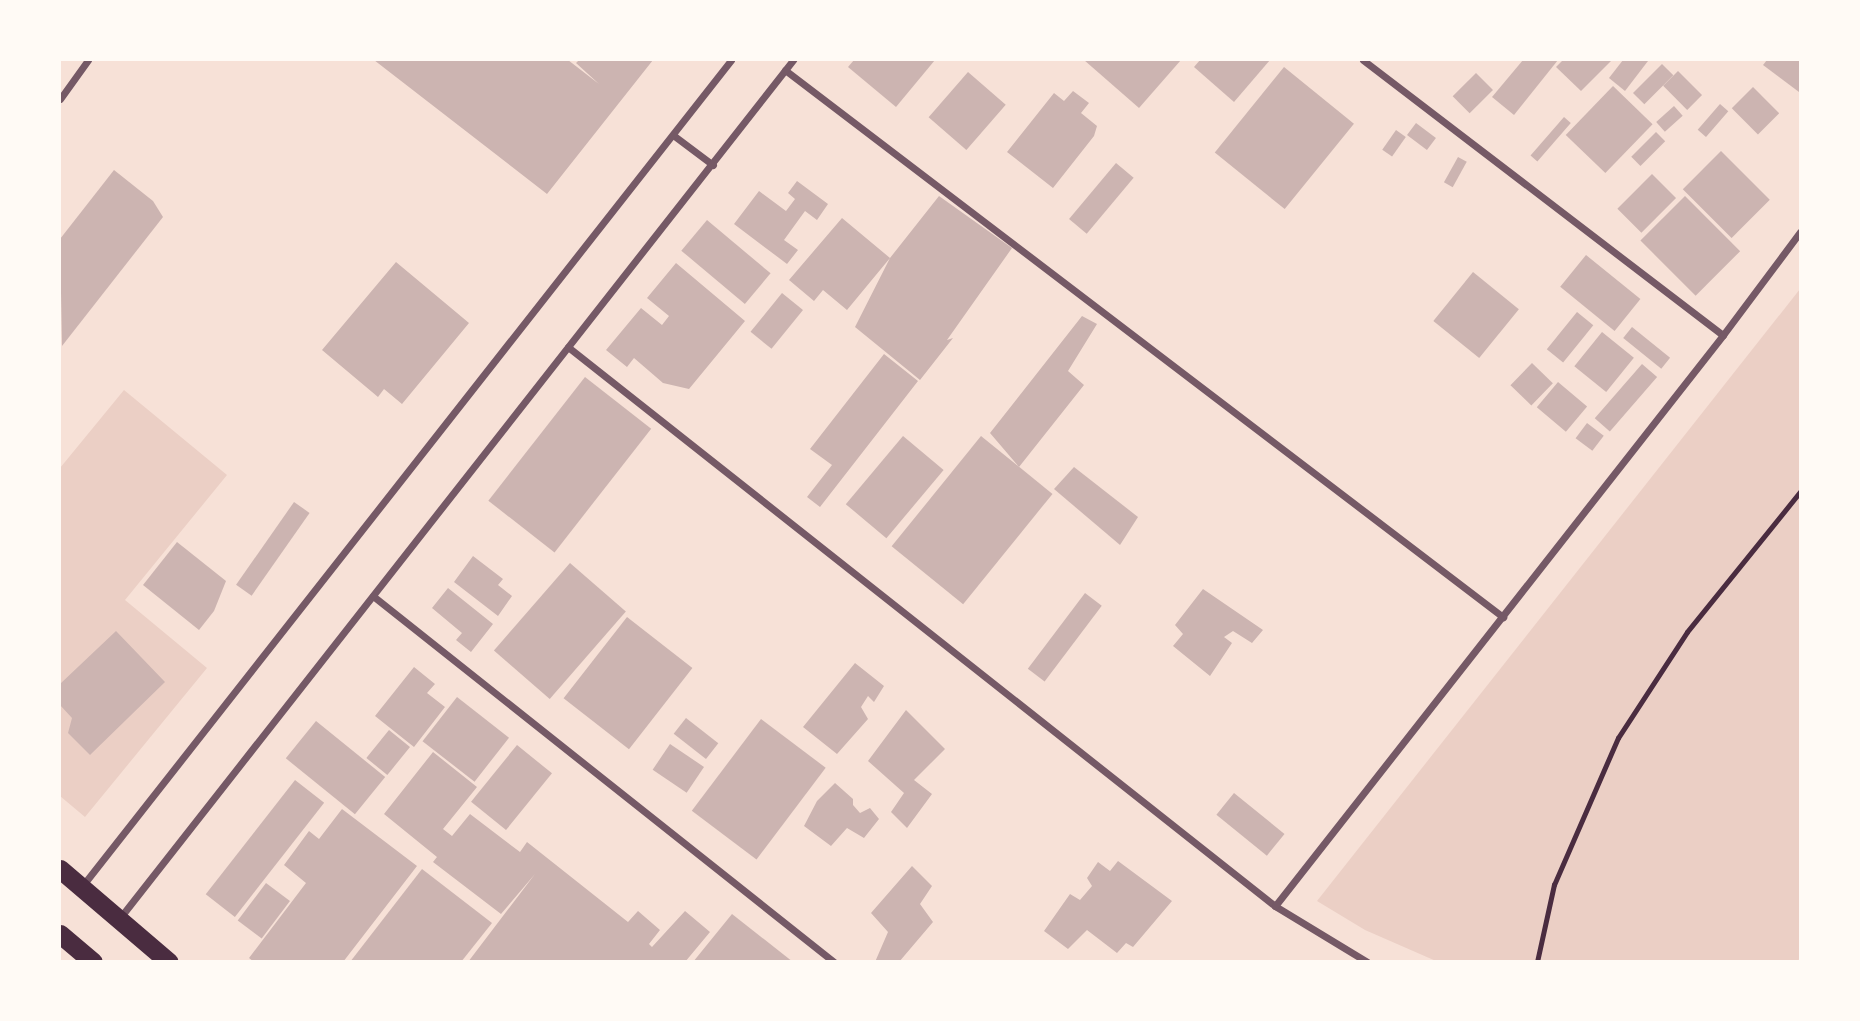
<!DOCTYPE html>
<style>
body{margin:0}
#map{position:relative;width:1860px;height:1021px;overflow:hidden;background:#f7e1d7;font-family:Jost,sans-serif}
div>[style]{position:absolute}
.green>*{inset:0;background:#ebcfc5}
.building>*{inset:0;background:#ccb4b1;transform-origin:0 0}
.path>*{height:4.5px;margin:-2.25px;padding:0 2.25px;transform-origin:2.25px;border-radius:2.25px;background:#4a2c40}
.minor>*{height:7px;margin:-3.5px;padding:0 3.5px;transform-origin:3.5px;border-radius:3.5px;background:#755966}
.trunk>*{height:19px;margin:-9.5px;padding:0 9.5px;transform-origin:9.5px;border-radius:9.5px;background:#4a2c40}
span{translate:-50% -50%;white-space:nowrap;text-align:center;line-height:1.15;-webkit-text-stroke:7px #fffaf5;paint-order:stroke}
.frame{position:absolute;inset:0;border:61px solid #fffaf5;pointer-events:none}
</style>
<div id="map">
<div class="green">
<i style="clip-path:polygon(1800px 289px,1800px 959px,1794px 962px,1436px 961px,1365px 930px,1317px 901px)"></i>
<i style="clip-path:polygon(124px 390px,227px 475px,125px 600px,207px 668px,85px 817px,60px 796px,60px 468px)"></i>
</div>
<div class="building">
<i style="clip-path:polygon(374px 60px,568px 60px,599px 84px,576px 63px,579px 60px,653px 60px,547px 194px)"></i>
<i style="clip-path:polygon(854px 60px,935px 60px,896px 107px,848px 67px)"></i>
<i style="clip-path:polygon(1084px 60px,1181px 60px,1139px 108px)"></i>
<i style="clip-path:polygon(1200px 60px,1270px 60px,1234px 102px,1194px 67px)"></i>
<i style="clip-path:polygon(1523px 60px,1558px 60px,1514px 115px,1492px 97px)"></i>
<i style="clip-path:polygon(1563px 60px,1612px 60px,1581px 91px,1556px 67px)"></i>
<i style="clip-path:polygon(1623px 60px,1648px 61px,1625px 91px,1609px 78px)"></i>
<i style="clip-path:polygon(1767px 60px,1800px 60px,1799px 92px,1763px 65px)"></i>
<i style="left:1662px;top:64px;width:16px;height:41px;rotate:45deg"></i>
<i style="left:1284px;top:67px;width:90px;height:110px;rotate:39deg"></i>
<i style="left:1678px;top:71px;width:34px;height:21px;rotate:45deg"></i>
<i style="left:968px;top:72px;width:50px;height:60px;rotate:41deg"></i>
<i style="left:1476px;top:73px;width:24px;height:33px;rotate:45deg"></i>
<i style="left:1613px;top:86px;width:55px;height:68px;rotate:44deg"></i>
<i style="left:1753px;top:87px;width:37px;height:30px;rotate:45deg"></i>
<i style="clip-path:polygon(1073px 91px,1089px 103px,1081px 113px,1097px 126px,1094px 136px,1053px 188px,1007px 152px,1054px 93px,1064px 101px)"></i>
<i style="left:1720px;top:104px;width:11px;height:34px;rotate:41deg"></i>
<i style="left:1674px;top:106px;width:13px;height:24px;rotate:48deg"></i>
<i style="left:1564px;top:117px;width:9px;height:51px;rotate:41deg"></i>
<i style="left:1416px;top:123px;width:25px;height:15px;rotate:37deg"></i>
<i style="left:1396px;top:130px;width:12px;height:24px;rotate:35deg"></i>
<i style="left:1656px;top:132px;width:13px;height:35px;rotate:45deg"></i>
<i style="left:1721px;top:151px;width:69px;height:54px;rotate:45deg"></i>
<i style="left:1458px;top:157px;width:10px;height:29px;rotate:29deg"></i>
<i style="left:1116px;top:163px;width:23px;height:73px;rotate:40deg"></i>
<i style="clip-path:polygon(114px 170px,153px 201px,163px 217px,62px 346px,60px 239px)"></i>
<i style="left:1652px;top:174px;width:34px;height:49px;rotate:45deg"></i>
<i style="clip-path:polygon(797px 181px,828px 204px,817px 220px,805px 211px,784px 240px,798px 250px,787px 264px,734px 224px,759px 191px,786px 211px,795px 199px,788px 193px)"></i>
<i style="clip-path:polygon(939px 196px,1012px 248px,947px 340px,953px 338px,920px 380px,855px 327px,890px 258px,847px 310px,823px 290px,814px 301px,789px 280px,842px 218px,890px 258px)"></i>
<i style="left:1685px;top:196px;width:78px;height:63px;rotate:45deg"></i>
<i style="left:707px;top:220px;width:83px;height:40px;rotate:40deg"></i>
<i style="left:1586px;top:255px;width:70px;height:41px;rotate:39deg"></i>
<i style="clip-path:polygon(396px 262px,469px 323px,402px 404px,384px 389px,378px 397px,322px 350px)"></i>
<i style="clip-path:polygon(676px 263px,745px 321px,689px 389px,663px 383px,634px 358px,627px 367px,606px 350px,641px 308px,662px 325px,669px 316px,647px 298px)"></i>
<i style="left:1473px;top:272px;width:59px;height:63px;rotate:39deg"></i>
<i style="left:782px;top:293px;width:27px;height:50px;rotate:39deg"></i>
<i style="left:1577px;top:312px;width:21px;height:48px;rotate:39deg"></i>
<i style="clip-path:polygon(1082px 316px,1097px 324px,1068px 371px,1084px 385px,1019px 467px,990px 433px)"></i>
<i style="left:1632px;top:327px;width:49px;height:14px;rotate:39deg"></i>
<i style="left:1602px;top:332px;width:41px;height:44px;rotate:39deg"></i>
<i style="clip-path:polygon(884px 354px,918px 381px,820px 507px,807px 497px,832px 465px,810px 449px)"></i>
<i style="left:1532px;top:363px;width:29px;height:31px;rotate:44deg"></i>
<i style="left:1642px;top:364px;width:20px;height:72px;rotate:41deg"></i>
<i style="left:585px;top:377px;width:84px;height:157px;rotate:38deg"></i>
<i style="left:1558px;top:382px;width:38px;height:33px;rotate:40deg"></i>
<i style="left:1587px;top:423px;width:21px;height:19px;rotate:37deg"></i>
<i style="left:903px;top:436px;width:53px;height:89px;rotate:40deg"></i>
<i style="left:981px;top:436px;width:92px;height:142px;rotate:39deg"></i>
<i style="clip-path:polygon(1074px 467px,1138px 517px,1120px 545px,1054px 489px)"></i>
<i style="left:294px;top:502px;width:19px;height:101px;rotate:35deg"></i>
<i style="clip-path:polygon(177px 542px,226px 581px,214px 611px,199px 630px,143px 585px)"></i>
<i style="clip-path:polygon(473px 556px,503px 579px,498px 585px,512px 596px,498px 616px,454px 582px)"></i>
<i style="left:570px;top:563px;width:74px;height:116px;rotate:41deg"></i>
<i style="clip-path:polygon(448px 588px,493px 624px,471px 652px,456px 640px,462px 633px,432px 608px)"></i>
<i style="clip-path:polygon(1203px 589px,1263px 630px,1252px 643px,1233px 631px,1224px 637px,1232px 643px,1210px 676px,1173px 646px,1183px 634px,1175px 625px)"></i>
<i style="left:1085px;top:593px;width:21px;height:95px;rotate:37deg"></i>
<i style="left:627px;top:617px;width:83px;height:103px;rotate:38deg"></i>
<i style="clip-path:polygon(116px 631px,165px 682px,90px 755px,68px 733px,72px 718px,60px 705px,60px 684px)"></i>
<i style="clip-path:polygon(855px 663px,884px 686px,874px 702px,868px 696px,861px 707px,868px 719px,837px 754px,803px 727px)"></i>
<i style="clip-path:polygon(414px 667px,435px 684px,427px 693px,445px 707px,414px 747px,375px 716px)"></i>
<i style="left:457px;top:697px;width:66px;height:56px;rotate:38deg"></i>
<i style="clip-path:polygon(906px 710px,945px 749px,914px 780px,932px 794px,907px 828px,891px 812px,904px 793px,868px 761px)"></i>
<i style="left:686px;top:718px;width:41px;height:20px;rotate:38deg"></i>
<i style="left:761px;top:719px;width:81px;height:115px;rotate:37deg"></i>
<i style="left:316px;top:721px;width:89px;height:48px;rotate:39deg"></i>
<i style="left:389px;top:730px;width:27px;height:36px;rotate:39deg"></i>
<i style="left:670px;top:744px;width:41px;height:31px;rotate:34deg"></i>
<i style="left:517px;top:745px;width:45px;height:73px;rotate:39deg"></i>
<i style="clip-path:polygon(433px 752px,477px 787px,443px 829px,452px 836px,470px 814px,520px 852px,527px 842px,628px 922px,638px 911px,660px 930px,649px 944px,652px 947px,685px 911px,710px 932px,685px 962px,468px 962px,535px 874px,501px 914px,433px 862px,437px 857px,384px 814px)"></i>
<i style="left:295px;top:780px;width:37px;height:145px;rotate:38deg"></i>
<i style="clip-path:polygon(835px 783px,853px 799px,853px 805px,860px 813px,870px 808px,879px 819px,864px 838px,847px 828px,831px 846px,804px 826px,817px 801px)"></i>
<i style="left:1234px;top:793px;width:65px;height:28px;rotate:39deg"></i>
<i style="clip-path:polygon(342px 809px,417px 866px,343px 962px,254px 962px,249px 958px,306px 883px,284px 865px,309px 831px,319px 839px)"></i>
<i style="clip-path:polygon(1118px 861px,1172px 901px,1133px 947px,1126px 943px,1117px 953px,1087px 930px,1068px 949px,1044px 931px,1070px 894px,1080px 900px,1092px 886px,1087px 878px,1098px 862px,1110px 871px)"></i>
<i style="clip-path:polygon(912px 866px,932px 886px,920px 904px,933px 922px,899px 962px,875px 962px,888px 932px,871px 913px)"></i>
<i style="clip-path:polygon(422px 869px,492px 923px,461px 962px,350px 962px)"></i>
<i style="left:266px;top:883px;width:30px;height:47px;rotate:37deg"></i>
<i style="clip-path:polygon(732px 914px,793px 962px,693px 962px)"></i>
</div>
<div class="path">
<i style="left:1537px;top:962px;width:79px;rotate:-77.6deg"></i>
<i style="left:1554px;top:885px;width:160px;rotate:-66.5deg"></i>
<i style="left:1618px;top:738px;width:126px;rotate:-56.9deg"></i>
<i style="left:1687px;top:632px;width:180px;rotate:-51.1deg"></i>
</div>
<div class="minor">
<i style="left:1363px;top:60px;width:453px;rotate:37.4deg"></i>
<i style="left:785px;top:70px;width:903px;rotate:37.3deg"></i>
<i style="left:60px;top:99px;width:48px;rotate:-54.3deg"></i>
<i style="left:673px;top:135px;width:50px;rotate:36.9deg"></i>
<i style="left:568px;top:347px;width:901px;rotate:38.33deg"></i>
<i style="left:1275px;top:906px;width:108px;rotate:31.3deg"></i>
<i style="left:373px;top:596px;width:589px;rotate:38.45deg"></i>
<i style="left:83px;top:885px;width:1049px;rotate:-51.85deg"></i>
<i style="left:1275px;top:906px;width:726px;rotate:-51.88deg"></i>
<i style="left:1723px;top:335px;width:129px;rotate:-53.2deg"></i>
<i style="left:119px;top:919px;width:1092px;rotate:-51.88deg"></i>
</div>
<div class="trunk">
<i style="left:60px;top:869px;width:143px;rotate:40.5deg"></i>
<i style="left:60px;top:934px;width:43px;rotate:40.3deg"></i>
</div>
<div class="frame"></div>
</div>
